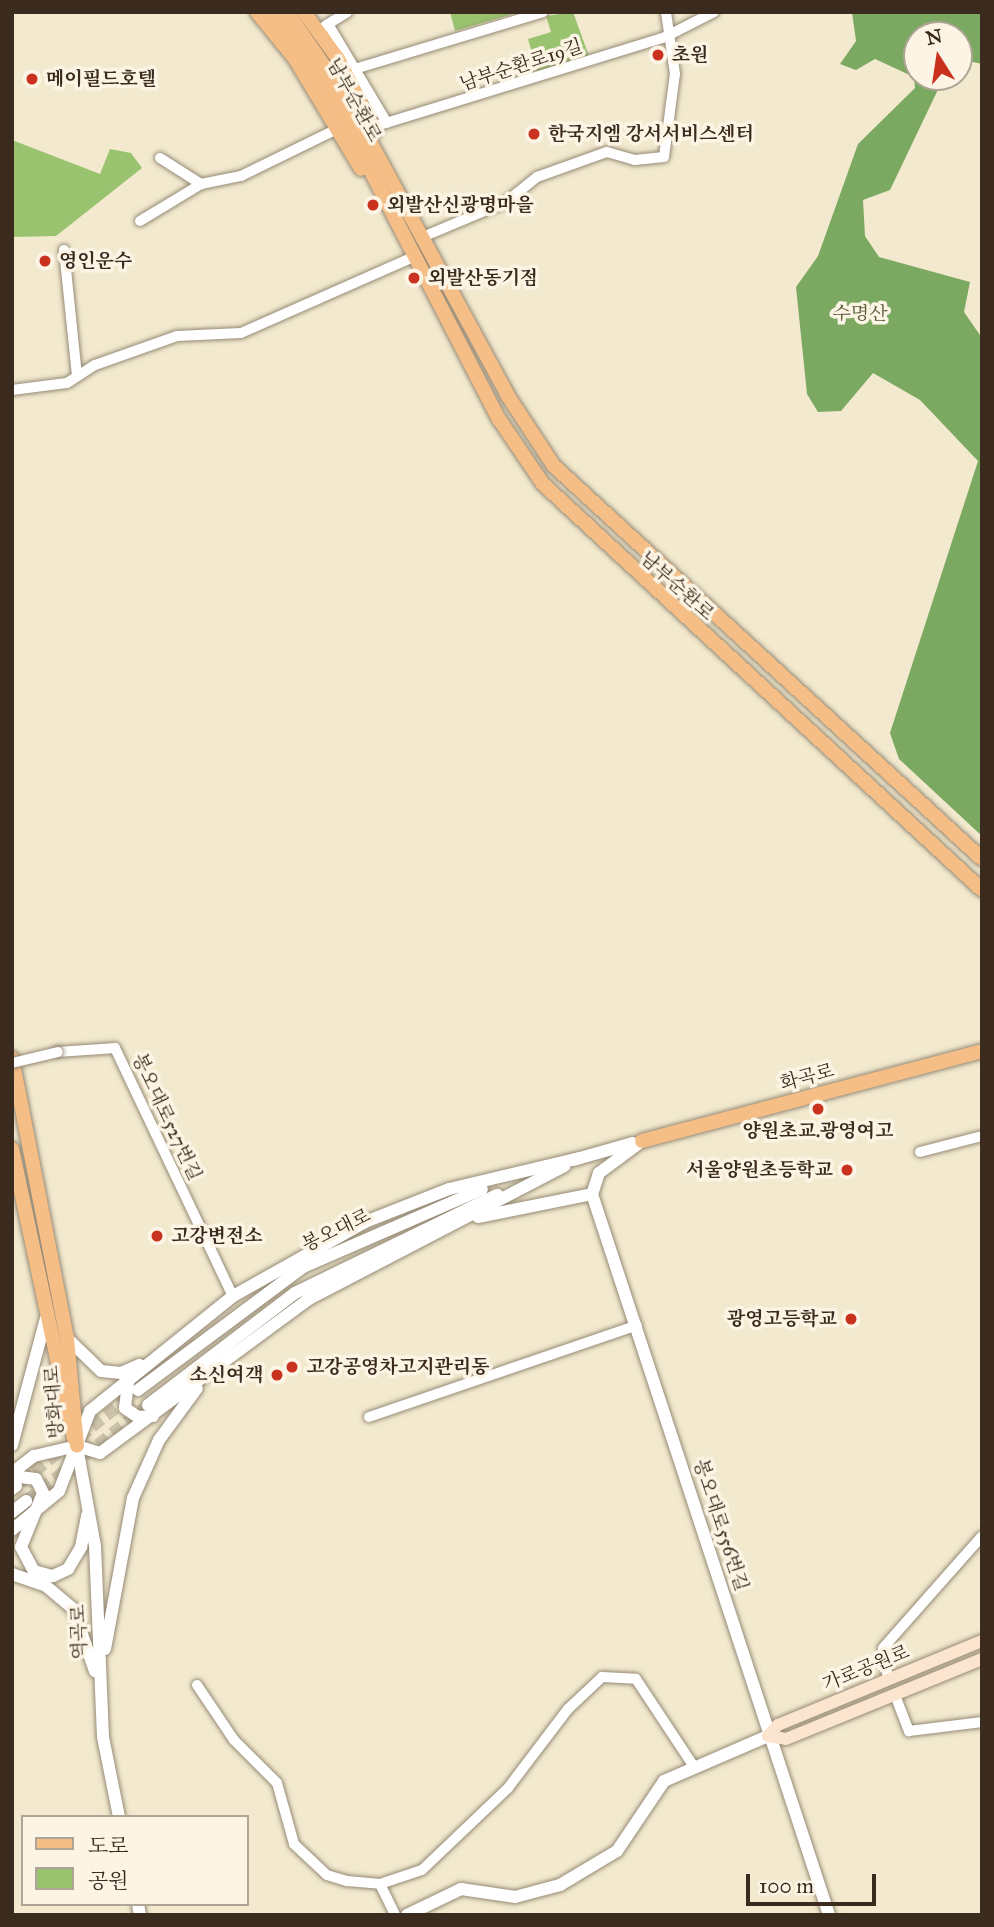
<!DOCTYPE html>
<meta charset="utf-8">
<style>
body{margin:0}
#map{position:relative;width:994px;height:1927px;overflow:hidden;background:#f2e9ce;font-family:"IM FELL Great Primer","Noto Serif KR",serif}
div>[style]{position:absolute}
.green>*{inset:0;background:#9ac36f}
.forest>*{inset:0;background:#7ba962}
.tertiary-tunnel>*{height:12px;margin-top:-6px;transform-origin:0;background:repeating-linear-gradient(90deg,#cdc3ab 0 12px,transparent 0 18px)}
.roads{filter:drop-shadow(0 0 2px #968a76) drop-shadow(0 0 2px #968a76)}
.minor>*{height:10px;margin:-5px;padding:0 5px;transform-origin:5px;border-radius:5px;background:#fff}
.tertiary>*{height:12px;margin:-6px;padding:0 6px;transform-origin:6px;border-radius:6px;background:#fff}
.secondary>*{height:12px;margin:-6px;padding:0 6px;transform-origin:6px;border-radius:6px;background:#fbe5cf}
.primary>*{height:14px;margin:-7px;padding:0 7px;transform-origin:7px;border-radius:7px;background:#f6be87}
.bridges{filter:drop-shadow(0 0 2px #968a76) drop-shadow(0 0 2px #968a76)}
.minor-bridge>*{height:10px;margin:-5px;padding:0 5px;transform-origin:5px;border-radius:5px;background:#fff}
.dots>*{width:19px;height:19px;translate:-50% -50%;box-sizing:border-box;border:4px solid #fcf5e5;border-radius:50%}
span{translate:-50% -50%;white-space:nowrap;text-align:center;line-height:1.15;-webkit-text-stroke:7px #fcf5e5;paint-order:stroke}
.poi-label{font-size:19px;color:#3b2a1e;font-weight:700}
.left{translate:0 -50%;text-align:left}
.right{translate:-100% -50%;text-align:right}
.street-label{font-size:19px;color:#3b2a1e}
.park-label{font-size:19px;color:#585836}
.frame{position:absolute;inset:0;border:14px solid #3b2a1e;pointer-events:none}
.legend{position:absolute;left:21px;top:1815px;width:228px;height:91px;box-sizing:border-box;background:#fcf5e5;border:2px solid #afa495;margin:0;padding:9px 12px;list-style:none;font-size:21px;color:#3b2a1e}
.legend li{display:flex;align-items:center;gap:14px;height:35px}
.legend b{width:35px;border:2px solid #afa495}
.north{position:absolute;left:903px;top:21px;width:70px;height:70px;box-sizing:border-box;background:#fcf5e5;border:2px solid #afa495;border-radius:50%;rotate:348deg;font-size:19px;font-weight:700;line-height:28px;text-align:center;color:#3b2a1e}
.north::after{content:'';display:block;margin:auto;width:24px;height:32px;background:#c8321e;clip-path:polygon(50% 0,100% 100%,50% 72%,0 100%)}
.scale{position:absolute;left:746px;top:1874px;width:130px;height:32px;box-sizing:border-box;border:4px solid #3b2a1e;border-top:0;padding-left:9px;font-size:21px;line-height:24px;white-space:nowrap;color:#3b2a1e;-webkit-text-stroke:5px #fcf5e5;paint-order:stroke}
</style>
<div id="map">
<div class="green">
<i style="clip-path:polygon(450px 12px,519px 12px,455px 31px)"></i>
<i style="clip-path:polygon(573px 12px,590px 59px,538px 75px,528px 39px,551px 32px,546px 16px)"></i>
<i style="clip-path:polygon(12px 140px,100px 174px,110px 149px,131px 153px,142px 168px,56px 236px,13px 237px,12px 318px)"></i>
</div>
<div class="forest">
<i style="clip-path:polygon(852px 12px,982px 12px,982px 64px,959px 59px,959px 35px,917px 35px,917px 77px,944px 77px,890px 190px,863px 200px,865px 236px,879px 257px,970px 282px,964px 312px,982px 338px,982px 836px,899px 759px,890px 733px,978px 461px,920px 400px,873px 373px,841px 411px,818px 412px,807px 394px,796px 287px,818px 256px,858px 144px,915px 88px,914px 77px,875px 59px,856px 70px,840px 64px,856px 41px)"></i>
</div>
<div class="tertiary-tunnel">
<i style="left:78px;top:1438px;width:69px;rotate:-38.5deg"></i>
<i style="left:84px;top:1456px;width:82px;rotate:-38.6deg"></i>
<i style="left:20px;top:1483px;width:55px;rotate:-38.3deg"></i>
<i style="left:26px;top:1501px;width:56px;rotate:-37.7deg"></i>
</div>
<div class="roads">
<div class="minor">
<i style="left:328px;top:24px;width:115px;rotate:59.2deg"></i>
<i style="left:325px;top:26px;width:26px;rotate:-32deg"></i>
<i style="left:358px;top:68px;width:193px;rotate:-16.8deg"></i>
<i style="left:373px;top:127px;width:306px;rotate:-17.1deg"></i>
<i style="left:665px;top:37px;width:55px;rotate:-27deg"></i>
<i style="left:160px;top:158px;width:49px;rotate:32.4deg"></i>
<i style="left:201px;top:184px;width:41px;rotate:-11.3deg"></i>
<i style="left:241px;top:176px;width:107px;rotate:-26.1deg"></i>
<i style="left:140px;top:221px;width:71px;rotate:-31.2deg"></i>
<i style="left:425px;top:236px;width:88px;rotate:-22.8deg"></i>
<i style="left:506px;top:202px;width:40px;rotate:-39deg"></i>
<i style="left:537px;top:177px;width:74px;rotate:-19.7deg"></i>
<i style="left:607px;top:152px;width:29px;rotate:16deg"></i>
<i style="left:635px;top:160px;width:29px;rotate:-6deg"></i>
<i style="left:664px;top:157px;width:84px;rotate:-82.5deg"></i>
<i style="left:675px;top:74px;width:63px;rotate:-98.3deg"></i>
<i style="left:64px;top:250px;width:127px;rotate:84.1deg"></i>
<i style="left:12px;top:390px;width:55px;rotate:-7.3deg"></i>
<i style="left:67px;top:383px;width:33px;rotate:-33deg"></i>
<i style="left:95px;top:365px;width:87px;rotate:-19.5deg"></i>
<i style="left:177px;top:336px;width:64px;rotate:-2.7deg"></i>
<i style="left:241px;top:333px;width:188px;rotate:-23.8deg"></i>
<i style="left:58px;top:1052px;width:57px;rotate:-4deg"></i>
<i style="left:115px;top:1048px;width:275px;rotate:64.6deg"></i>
<i style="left:920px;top:1152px;width:64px;rotate:-14.5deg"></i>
<i style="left:369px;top:1417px;width:283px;rotate:-18.9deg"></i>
<i style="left:888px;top:1679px;width:31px;rotate:-99deg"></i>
<i style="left:883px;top:1648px;width:149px;rotate:-48.5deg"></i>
<i style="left:197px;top:1685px;width:66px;rotate:56.1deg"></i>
<i style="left:234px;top:1740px;width:61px;rotate:45deg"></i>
<i style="left:277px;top:1783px;width:63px;rotate:74.4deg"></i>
<i style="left:294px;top:1844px;width:45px;rotate:43.2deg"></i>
<i style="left:327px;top:1875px;width:21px;rotate:17deg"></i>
<i style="left:347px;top:1881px;width:33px;rotate:5deg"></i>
<i style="left:380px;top:1884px;width:44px;rotate:-18.4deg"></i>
<i style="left:422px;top:1870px;width:119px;rotate:-43.6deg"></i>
<i style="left:508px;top:1788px;width:99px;rotate:-52.8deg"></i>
<i style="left:568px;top:1709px;width:47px;rotate:-43.3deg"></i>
<i style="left:602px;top:1677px;width:34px;rotate:3deg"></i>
<i style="left:636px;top:1679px;width:103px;rotate:56.5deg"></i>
<i style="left:895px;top:1695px;width:39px;rotate:69deg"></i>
<i style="left:909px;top:1731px;width:74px;rotate:-7deg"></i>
<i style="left:380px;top:1884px;width:34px;rotate:64deg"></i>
</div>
<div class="tertiary">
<i style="left:642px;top:1141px;width:54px;rotate:143.3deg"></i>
<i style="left:599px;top:1173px;width:22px;rotate:108deg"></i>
<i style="left:592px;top:1194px;width:759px;rotate:71.8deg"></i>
<i style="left:573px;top:1160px;width:62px;rotate:-15.8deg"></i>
<i style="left:478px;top:1217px;width:116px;rotate:-11.4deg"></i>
<i style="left:67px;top:1338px;width:47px;rotate:44.1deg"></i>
<i style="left:101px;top:1371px;width:20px;rotate:6deg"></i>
<i style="left:121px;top:1373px;width:20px;rotate:-24deg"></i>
<i style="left:128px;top:1383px;width:25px;rotate:97deg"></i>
<i style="left:125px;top:1408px;width:16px;rotate:35deg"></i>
<i style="left:138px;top:1417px;width:15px;rotate:-4deg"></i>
<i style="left:138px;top:1390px;width:206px;rotate:-36.7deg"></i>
<i style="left:303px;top:1267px;width:195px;rotate:-23.5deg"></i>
<i style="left:148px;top:1405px;width:185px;rotate:-37.3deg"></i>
<i style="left:295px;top:1293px;width:225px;rotate:-25.9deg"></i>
<i style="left:12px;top:1445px;width:131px;rotate:-75deg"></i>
<i style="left:77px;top:1447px;width:101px;rotate:79.7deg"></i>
<i style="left:95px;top:1546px;width:191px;rotate:87.6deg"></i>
<i style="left:103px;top:1737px;width:82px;rotate:78.7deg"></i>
<i style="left:12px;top:1473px;width:28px;rotate:-38deg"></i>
<i style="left:34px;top:1456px;width:44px;rotate:-13.1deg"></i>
<i style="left:77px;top:1446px;width:24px;rotate:17deg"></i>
<i style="left:100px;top:1453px;width:260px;rotate:-36.4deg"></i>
<i style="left:309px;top:1299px;width:288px;rotate:-27.5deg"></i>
<i style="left:12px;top:1476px;width:24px;rotate:7deg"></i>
<i style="left:36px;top:1479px;width:16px;rotate:63deg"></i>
<i style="left:43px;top:1493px;width:58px;rotate:112.2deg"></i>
<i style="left:21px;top:1547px;width:27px;rotate:62deg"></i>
<i style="left:34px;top:1571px;width:20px;rotate:15deg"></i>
<i style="left:53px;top:1576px;width:17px;rotate:-25deg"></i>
<i style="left:68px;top:1569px;width:26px;rotate:-59deg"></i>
<i style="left:81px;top:1547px;width:33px;rotate:-79deg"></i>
<i style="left:12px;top:1489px;width:5px;rotate:-37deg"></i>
<i style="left:12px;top:1512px;width:18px;rotate:-38deg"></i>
<i style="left:12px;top:1530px;width:61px;rotate:-39.7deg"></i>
<i style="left:59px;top:1491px;width:86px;rotate:-68.8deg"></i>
<i style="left:90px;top:1411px;width:184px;rotate:-38.8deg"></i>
<i style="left:233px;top:1296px;width:151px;rotate:-29.3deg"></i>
<i style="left:365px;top:1222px;width:90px;rotate:-21.4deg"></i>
<i style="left:449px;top:1189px;width:135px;rotate:-13.3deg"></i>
<i style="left:12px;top:1574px;width:36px;rotate:19deg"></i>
<i style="left:46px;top:1586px;width:35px;rotate:40deg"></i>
<i style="left:73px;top:1609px;width:66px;rotate:70.5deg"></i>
<i style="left:105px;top:1649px;width:154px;rotate:-79.5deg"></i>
<i style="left:133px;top:1498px;width:64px;rotate:-65.9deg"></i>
<i style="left:159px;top:1440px;width:64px;rotate:-53.8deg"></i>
<i style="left:138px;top:1904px;width:11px;rotate:80deg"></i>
<i style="left:407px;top:1915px;width:60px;rotate:-25.7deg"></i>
<i style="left:461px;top:1889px;width:55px;rotate:8.4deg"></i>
<i style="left:515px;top:1897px;width:47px;rotate:-14.9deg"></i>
<i style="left:560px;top:1885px;width:66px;rotate:-30.8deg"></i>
<i style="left:617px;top:1851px;width:84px;rotate:-56.1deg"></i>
<i style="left:664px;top:1781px;width:113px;rotate:-23.4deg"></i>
</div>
<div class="secondary">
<i style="left:768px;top:1736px;width:15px;rotate:-48deg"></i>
<i style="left:778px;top:1725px;width:221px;rotate:-22.4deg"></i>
<i style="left:768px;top:1736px;width:18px;rotate:9deg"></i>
<i style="left:786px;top:1739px;width:212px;rotate:-22.2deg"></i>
</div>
<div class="primary">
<i style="left:257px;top:12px;width:60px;rotate:51deg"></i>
<i style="left:295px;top:59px;width:128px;rotate:59deg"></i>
<i style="left:272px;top:12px;width:101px;rotate:54.3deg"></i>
<i style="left:331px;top:94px;width:366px;rotate:62.7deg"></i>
<i style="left:499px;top:419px;width:78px;rotate:55.9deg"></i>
<i style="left:543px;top:484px;width:598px;rotate:42.76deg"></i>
<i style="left:287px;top:12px;width:106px;rotate:55.4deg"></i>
<i style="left:347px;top:99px;width:338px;rotate:61.5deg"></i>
<i style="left:508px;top:396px;width:84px;rotate:56.7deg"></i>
<i style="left:554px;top:466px;width:581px;rotate:42.56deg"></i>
<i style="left:304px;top:12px;width:58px;rotate:54.1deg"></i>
<i style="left:338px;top:59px;width:81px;rotate:62.8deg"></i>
<i style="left:12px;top:1058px;width:285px;rotate:78.9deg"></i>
<i style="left:67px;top:1338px;width:108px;rotate:84.7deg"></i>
<i style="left:642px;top:1141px;width:352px;rotate:-14.8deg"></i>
<i style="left:12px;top:1149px;width:296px;rotate:77.9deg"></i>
</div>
</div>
<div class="bridges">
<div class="minor-bridge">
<i style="left:12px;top:1063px;width:47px;rotate:-13.4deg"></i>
</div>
</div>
<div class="dots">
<i style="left:658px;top:55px;background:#c8321e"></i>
<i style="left:32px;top:79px;background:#c8321e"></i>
<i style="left:534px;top:134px;background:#c8321e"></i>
<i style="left:373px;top:205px;background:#c8321e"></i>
<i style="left:45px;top:261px;background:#c8321e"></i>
<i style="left:414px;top:278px;background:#c8321e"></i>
<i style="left:818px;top:1109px;background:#c8321e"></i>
<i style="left:847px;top:1170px;background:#c8321e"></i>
<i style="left:157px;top:1236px;background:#c8321e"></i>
<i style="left:851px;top:1319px;background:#c8321e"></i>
<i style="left:292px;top:1367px;background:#c8321e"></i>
<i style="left:277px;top:1375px;background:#c8321e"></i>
</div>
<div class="poi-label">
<span class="left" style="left:672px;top:55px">초원</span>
<span class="left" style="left:46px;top:79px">메이필드호텔</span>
<span class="left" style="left:548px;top:134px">한국지엠 강서서비스센터</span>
<span class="left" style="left:387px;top:205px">외발산신광명마을</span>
<span class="left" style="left:59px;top:261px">영인운수</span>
<span class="left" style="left:428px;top:278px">외발산동기점</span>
<span style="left:818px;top:1131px">양원초교.광영여고</span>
<span class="right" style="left:833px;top:1170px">서울양원초등학교</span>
<span class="left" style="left:171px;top:1236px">고강변전소</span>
<span class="right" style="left:837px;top:1319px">광영고등학교</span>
<span class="left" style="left:306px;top:1367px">고강공영차고지관리동</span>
<span class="right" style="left:263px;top:1375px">소신여객</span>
</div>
<div class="street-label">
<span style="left:521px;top:65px;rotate:-18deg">남부순환로19길</span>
<span style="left:354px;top:100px;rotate:61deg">남부순환로</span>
<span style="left:677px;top:586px;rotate:42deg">남부순환로</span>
<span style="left:807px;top:1077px;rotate:-15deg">화곡로</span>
<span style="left:167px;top:1117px;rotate:65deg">봉오대로527번길</span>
<span style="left:336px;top:1230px;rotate:-26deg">봉오대로</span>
<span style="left:54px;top:1402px;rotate:-94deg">방화대로</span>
<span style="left:721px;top:1525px;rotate:72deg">봉오대로556번길</span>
<span style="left:79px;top:1632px;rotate:-92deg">역곡로</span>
<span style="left:866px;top:1668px;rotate:-22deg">가로공원로</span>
</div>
<div class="park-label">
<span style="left:860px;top:314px">수명산</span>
</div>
<div class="frame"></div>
<ul class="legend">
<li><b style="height:9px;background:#f6be87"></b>도로</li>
<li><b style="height:19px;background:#9ac36f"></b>공원</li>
</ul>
<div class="north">N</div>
<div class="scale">100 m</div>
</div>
